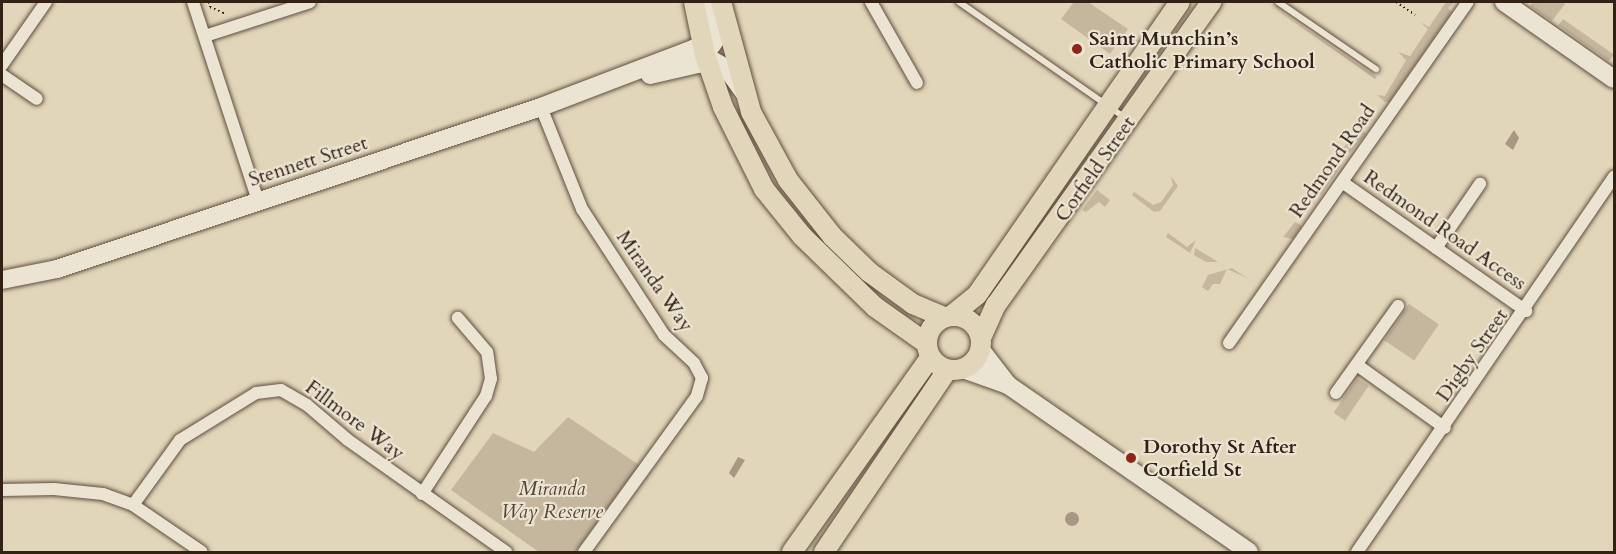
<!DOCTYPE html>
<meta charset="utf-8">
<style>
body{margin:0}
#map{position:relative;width:1616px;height:554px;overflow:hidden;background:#e2d6ba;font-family:Cardo,serif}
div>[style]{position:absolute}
.green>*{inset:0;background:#c4b79e;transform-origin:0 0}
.water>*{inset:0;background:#a69882}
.round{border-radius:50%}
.path>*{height:2px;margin-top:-1px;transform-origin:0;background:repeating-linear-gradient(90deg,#332116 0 1.5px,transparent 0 4.5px)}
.roads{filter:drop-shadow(0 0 2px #5f4e3f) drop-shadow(0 0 2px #5f4e3f)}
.lane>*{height:6px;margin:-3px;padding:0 3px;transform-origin:3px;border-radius:3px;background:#ece4d2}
.street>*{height:12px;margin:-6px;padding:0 6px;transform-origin:6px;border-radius:6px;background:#ece4d2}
.secondary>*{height:18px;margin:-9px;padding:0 9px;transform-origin:9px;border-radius:9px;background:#ece4d2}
.primary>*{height:20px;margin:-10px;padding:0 10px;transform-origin:10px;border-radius:10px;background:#e2d6ba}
.primary>.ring{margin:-10px;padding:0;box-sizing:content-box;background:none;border:20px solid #e2d6ba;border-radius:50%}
.dots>*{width:16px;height:16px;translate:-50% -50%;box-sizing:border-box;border:3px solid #ece4d2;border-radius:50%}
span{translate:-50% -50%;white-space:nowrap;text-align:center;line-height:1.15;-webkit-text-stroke:4.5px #ece4d2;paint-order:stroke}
.poi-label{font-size:20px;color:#332116;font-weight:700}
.left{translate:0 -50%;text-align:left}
.street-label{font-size:20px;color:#332116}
.park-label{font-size:20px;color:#574638;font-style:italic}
.frame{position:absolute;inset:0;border:3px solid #332116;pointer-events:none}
</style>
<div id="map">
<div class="green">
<i style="clip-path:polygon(1074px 2px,1088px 2px,1128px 29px,1110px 54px,1061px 19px)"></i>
<i style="clip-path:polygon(1266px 2px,1377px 77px,1375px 79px)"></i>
<i style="clip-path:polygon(1446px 2px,1455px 2px,1448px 8px,1452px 12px,1389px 102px,1385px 102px,1377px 95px,1385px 96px,1406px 60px,1398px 52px,1410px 56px,1428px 29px,1420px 22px,1429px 27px)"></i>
<i style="clip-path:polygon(1533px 2px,1562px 2px,1565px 4px,1552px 21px,1530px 6px)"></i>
<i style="left:1563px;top:19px;width:62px;height:8px;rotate:35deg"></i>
<i style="clip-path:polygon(1362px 128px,1366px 134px,1350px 153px,1342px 149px)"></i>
<i style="clip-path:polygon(1335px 160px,1341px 166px,1321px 195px,1312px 189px,1318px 190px,1335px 165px)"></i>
<i style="clip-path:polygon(1171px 176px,1178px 186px,1160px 211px,1154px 212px,1132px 195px,1134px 192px,1153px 205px,1161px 202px,1173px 185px)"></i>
<i style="clip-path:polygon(1097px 190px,1110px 200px,1105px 207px,1099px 202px,1086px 212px,1082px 210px)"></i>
<i style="clip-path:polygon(1295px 222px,1302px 226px,1293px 239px,1283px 237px)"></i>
<i style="clip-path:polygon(1168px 233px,1187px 247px,1196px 240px,1190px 253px,1166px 237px)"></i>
<i style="clip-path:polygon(1195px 248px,1218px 262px,1206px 262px,1194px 255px)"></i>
<i style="clip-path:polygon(1232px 268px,1247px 278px,1227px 269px,1220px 284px,1213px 284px,1208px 291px,1202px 287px,1208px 275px)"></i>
<i style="left:1409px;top:304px;width:36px;height:44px;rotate:34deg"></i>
<i style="left:1357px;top:378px;width:14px;height:42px;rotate:34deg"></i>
<i style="clip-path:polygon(568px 417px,639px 465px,575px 552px,539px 552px,451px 490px,493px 433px,534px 452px)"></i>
</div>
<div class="water">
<i style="clip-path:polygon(1514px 130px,1519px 138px,1513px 150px,1505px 144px)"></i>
<i style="clip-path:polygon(738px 457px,745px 460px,734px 478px,729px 473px)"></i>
<i class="round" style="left:1065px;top:512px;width:14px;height:14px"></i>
</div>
<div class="path">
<i style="left:209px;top:2px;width:5px;rotate:79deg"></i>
<i style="left:210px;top:7px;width:17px;rotate:24deg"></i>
<i style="left:1396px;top:2px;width:23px;rotate:34deg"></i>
</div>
<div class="roads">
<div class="lane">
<i style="left:959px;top:2px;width:203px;rotate:34.9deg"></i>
<i style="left:1278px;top:2px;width:119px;rotate:34.4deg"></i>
</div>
<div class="street">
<i style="left:193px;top:2px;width:209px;rotate:71.9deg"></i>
<i style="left:871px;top:2px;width:93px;rotate:60.4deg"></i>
<i style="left:205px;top:36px;width:110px;rotate:-17.9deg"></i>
<i style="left:2px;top:65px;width:77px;rotate:-55.1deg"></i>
<i style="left:2px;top:75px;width:42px;rotate:34.4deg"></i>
<i style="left:541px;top:107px;width:110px;rotate:68.1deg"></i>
<i style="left:582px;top:209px;width:150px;rotate:56.9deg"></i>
<i style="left:664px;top:335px;width:41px;rotate:43deg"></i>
<i style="left:694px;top:363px;width:17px;rotate:62deg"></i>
<i style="left:702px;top:378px;width:19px;rotate:106deg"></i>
<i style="left:697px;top:396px;width:193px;rotate:125.9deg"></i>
<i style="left:1342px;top:182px;width:225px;rotate:35deg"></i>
<i style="left:1436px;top:248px;width:78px;rotate:-55.5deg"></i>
<i style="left:1229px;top:343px;width:416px;rotate:-55deg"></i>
<i style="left:1357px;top:365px;width:108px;rotate:35.6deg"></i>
<i style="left:1336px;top:393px;width:107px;rotate:-54.5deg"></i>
<i style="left:2px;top:490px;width:52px;rotate:-1.1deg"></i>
<i style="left:54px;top:489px;width:49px;rotate:5.8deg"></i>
<i style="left:103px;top:494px;width:32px;rotate:20deg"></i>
<i style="left:133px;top:505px;width:83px;rotate:34.3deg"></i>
<i style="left:422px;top:494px;width:117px;rotate:-56.9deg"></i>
<i style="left:486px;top:396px;width:18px;rotate:-74deg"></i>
<i style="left:491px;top:379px;width:27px;rotate:-98deg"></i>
<i style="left:487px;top:352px;width:45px;rotate:-130.5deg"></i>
<i style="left:133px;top:505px;width:80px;rotate:-54.1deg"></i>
<i style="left:180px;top:440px;width:89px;rotate:-31.7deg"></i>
<i style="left:256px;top:393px;width:25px;rotate:-7deg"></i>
<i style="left:281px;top:390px;width:30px;rotate:30deg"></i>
<i style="left:307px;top:405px;width:54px;rotate:40.5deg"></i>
<i style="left:348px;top:440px;width:194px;rotate:35.3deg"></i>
<i style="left:1357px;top:552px;width:455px;rotate:-55.6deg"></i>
</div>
<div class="secondary">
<i style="left:1504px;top:2px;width:134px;rotate:35deg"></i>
<i style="left:650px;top:75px;width:49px;rotate:-12.9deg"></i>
<i style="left:698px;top:64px;width:27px;rotate:-54deg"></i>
<i style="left:714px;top:42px;width:40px;rotate:-97.1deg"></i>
<i style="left:2px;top:280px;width:56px;rotate:-11.3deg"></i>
<i style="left:57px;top:269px;width:510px;rotate:-18.51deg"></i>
<i style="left:541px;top:107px;width:163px;rotate:-20.9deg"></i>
<i style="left:693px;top:49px;width:39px;rotate:30deg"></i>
<i style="left:727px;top:69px;width:29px;rotate:54deg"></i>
<i style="left:981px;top:350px;width:44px;rotate:52.4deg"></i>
<i style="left:1008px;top:385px;width:293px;rotate:34.7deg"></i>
<i style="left:963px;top:369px;width:48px;rotate:19.6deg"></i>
</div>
<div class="primary">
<i style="left:694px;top:2px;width:54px;rotate:78.3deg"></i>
<i style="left:705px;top:55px;width:55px;rotate:70.9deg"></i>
<i style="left:723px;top:107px;width:92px;rotate:63.4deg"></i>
<i style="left:764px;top:189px;width:60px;rotate:51deg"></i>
<i style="left:802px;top:236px;width:102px;rotate:44.2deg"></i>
<i style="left:875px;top:307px;width:62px;rotate:35.2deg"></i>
<i style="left:721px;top:2px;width:114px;rotate:74.7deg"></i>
<i style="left:751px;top:112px;width:77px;rotate:61.4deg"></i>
<i style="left:788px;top:180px;width:71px;rotate:51.8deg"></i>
<i style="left:832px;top:236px;width:52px;rotate:44.2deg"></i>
<i style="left:869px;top:272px;width:54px;rotate:36deg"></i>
<i style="left:913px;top:304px;width:34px;rotate:23deg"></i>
<i class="ring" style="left:927px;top:316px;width:34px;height:34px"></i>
<i style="left:951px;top:316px;width:33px;rotate:-39deg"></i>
<i style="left:977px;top:295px;width:356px;rotate:-55.3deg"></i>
<i style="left:981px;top:338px;width:36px;rotate:-66deg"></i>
<i style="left:996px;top:305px;width:372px;rotate:-54.6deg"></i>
<i style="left:792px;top:552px;width:238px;rotate:-54.6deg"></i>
<i style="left:824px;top:552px;width:220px;rotate:-55.9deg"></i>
</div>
</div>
<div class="dots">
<i style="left:1077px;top:49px;background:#8f2418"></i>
<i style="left:1131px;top:458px;background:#8f2418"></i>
</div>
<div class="poi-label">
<span class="left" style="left:1089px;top:50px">Saint Munchin’s<br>Catholic Primary School</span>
<span class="left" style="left:1143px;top:458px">Dorothy St After<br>Corfield St</span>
</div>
<div class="street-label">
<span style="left:308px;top:161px;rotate:-18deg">Stennett Street</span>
<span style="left:1332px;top:161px;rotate:-55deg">Redmond Road</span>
<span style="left:1095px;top:169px;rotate:-55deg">Corfield Street</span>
<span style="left:1445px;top:230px;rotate:35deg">Redmond Road Access</span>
<span style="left:655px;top:281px;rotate:55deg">Miranda Way</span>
<span style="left:1472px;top:355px;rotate:-55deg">Digby Street</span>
<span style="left:355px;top:420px;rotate:37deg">Fillmore Way</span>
</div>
<div class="park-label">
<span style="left:552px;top:500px">Miranda<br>Way Reserve</span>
</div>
<div class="frame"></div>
</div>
